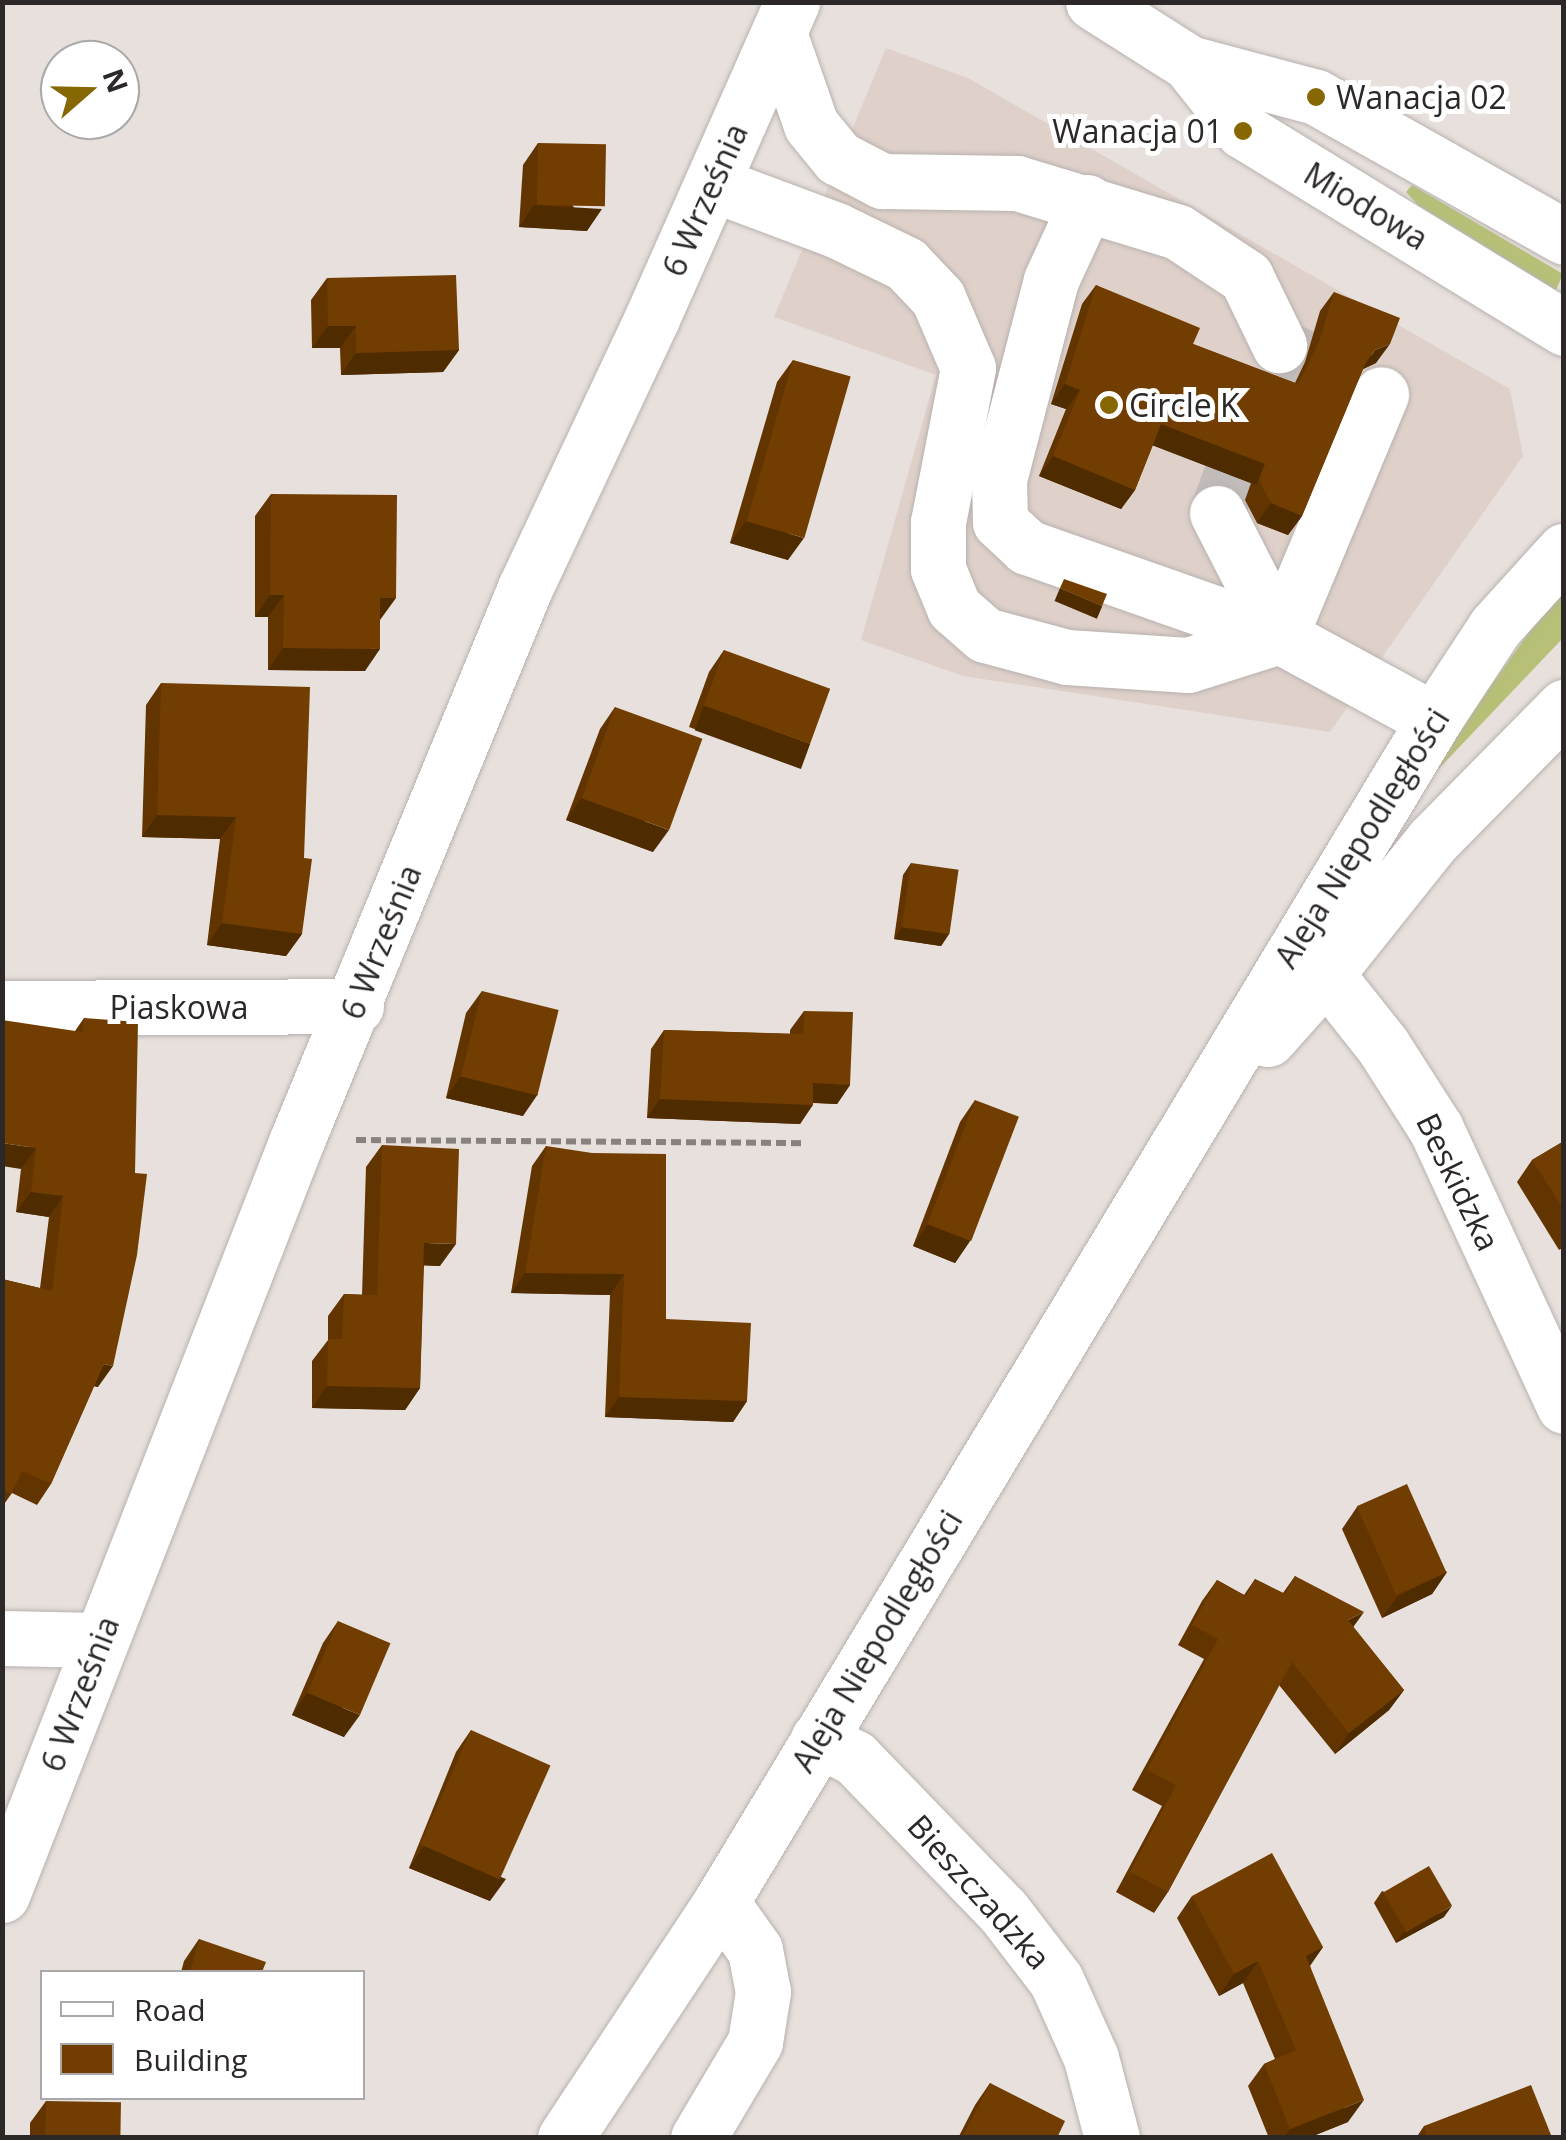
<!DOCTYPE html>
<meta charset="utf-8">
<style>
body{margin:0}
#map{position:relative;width:1566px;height:2140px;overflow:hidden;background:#e7e0dd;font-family:"Open Sans",sans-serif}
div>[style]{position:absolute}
.built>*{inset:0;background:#dfd1ca}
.green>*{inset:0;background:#b7c076}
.minor-tunnel>*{height:55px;margin-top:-27.5px;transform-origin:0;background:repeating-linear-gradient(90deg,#c1bbb9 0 55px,transparent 0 83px)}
.path>*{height:6px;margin-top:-3px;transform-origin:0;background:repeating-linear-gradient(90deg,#878280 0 10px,transparent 0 15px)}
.roads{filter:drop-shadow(0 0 2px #b8b1ae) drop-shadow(0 0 2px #b8b1ae)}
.minor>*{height:55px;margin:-27.5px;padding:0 27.5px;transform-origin:27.5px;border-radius:27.5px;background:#fff}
.major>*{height:55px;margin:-27.5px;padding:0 27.5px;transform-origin:27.5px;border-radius:27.5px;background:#fff}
.wall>*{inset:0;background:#613400}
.shaded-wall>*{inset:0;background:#4f2b00;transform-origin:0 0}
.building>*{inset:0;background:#713d00;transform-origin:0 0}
.dots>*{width:28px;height:28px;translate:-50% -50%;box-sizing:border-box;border:5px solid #fff;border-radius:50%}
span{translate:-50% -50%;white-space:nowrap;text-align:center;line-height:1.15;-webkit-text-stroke:10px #fff;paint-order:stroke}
.poi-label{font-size:32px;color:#2b2827}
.left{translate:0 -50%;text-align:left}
.right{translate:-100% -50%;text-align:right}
.street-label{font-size:32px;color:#2b2827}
.frame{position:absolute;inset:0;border:5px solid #2b2827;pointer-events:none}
.legend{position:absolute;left:40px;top:1970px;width:325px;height:130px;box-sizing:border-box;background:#fff;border:2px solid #aaa9a9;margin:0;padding:12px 18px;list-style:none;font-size:30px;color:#2b2827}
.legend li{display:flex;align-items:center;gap:20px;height:50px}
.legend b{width:50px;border:2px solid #aaa9a9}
.north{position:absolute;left:40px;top:40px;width:100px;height:100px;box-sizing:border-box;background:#fff;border:2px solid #aaa9a9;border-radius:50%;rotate:70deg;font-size:28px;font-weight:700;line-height:40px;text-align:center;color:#2b2827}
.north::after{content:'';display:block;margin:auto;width:35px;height:45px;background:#866702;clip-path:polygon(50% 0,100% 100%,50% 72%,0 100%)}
</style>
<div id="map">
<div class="built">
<i style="clip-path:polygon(886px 48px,968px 78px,1510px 389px,1523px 456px,1330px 732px,963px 676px,861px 640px,936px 375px,774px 317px)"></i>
</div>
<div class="green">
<i style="clip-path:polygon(1412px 185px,1563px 274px,1556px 290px,1418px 205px,1406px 192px)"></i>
<i style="clip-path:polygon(1563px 585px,1563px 638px,1429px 779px,1424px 779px)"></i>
</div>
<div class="minor-tunnel">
<i style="left:1217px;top:513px;width:179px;rotate:-69.7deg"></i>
<i style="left:1279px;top:345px;width:49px;rotate:25.5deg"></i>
</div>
<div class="path">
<i style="left:356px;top:1140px;width:449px;rotate:0.4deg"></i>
</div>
<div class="roads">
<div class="minor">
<i style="left:1093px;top:2px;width:114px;rotate:32.4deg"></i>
<i style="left:1189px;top:63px;width:131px;rotate:15deg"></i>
<i style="left:1316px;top:97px;width:285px;rotate:29.4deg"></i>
<i style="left:779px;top:33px;width:97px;rotate:70.8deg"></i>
<i style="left:811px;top:125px;width:43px;rotate:50.7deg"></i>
<i style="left:838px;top:158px;width:50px;rotate:27.6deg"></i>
<i style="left:882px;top:181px;width:135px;rotate:0.8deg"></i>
<i style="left:1017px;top:183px;width:168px;rotate:16.9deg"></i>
<i style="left:1178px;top:232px;width:82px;rotate:33.5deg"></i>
<i style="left:1246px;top:277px;width:76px;rotate:64.1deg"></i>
<i style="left:1189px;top:63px;width:87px;rotate:51.5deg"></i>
<i style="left:1243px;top:131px;width:377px;rotate:31.5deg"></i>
<i style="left:713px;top:184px;width:131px;rotate:20.5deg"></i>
<i style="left:836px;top:230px;width:78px;rotate:25.9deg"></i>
<i style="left:906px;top:264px;width:47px;rotate:46.7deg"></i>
<i style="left:938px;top:298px;width:76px;rotate:66.8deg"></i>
<i style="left:968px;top:368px;width:157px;rotate:101deg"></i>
<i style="left:938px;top:522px;width:47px;rotate:90deg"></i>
<i style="left:938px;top:569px;width:42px;rotate:67.7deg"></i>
<i style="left:954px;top:608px;width:41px;rotate:41.1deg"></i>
<i style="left:985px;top:635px;width:85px;rotate:15deg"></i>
<i style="left:1067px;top:657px;width:121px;rotate:3.8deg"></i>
<i style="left:1188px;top:665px;width:96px;rotate:-17.5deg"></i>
<i style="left:1280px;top:636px;width:262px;rotate:-67.3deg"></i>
<i style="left:1087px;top:202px;width:86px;rotate:114.8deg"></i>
<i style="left:1051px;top:280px;width:206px;rotate:104.6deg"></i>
<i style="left:999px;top:479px;width:43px;rotate:88.7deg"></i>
<i style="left:1000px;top:522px;width:37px;rotate:43deg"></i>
<i style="left:1027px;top:547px;width:268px;rotate:19.4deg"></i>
<i style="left:1280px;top:636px;width:175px;rotate:28.6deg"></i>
<i style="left:1217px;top:513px;width:138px;rotate:62.9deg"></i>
<i style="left:1326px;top:974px;width:92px;rotate:51.6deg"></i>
<i style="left:1383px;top:1046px;width:98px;rotate:57.4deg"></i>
<i style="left:1436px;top:1129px;width:305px;rotate:65.2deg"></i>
<i style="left:2px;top:1008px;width:354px;rotate:-0.3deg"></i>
<i style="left:2px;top:1638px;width:99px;rotate:1.2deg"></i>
<i style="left:818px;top:1739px;width:42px;rotate:27.2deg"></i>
<i style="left:855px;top:1758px;width:213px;rotate:46deg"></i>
<i style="left:1003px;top:1911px;width:87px;rotate:52.5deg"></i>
<i style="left:1056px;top:1980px;width:85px;rotate:65.8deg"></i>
<i style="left:1091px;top:2058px;width:83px;rotate:75.3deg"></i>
<i style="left:2px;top:1895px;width:811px;rotate:-68.66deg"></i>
<i style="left:297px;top:1140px;width:597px;rotate:-67.56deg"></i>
<i style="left:525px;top:588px;width:298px;rotate:-64.8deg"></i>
<i style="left:652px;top:318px;width:346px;rotate:-66.1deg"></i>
<i style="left:698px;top:2138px;width:112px;rotate:-59.3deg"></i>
<i style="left:755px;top:2042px;width:51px;rotate:-80.9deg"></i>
<i style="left:763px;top:1992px;width:43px;rotate:-100.8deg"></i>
<i style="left:755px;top:1950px;width:59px;rotate:-125.3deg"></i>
</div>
<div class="major">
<i style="left:1268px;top:1039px;width:87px;rotate:-48.3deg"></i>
<i style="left:1326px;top:974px;width:171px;rotate:-51.4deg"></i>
<i style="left:1433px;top:840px;width:187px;rotate:-45.4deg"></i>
<i style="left:565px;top:2138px;width:283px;rotate:-56.5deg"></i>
<i style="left:721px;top:1902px;width:1380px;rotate:-58.9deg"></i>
<i style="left:1434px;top:720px;width:111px;rotate:-56.7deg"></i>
<i style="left:1495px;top:627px;width:103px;rotate:-47.8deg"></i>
</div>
</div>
<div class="wall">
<i style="clip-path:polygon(538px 143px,587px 231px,519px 227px,523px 165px)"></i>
<i style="clip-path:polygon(327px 278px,459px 350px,443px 372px,341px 375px,340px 348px,312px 348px,311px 300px)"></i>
<i style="clip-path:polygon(1096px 285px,1193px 344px,1295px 383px,1305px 362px,1320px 311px,1334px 292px,1376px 363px,1363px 369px,1302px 516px,1288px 535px,1257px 523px,1245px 500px,1251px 483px,1153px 445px,1135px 490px,1121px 509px,1039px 476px,1066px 409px,1051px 404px,1082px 304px)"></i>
<i style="clip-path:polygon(793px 360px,788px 560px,730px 543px,777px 382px)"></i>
<i style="clip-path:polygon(271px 494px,380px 620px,365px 671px,268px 670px,268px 617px,255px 617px,255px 516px)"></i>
<i style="clip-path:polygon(724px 650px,795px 766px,689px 727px,709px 672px)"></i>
<i style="clip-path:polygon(161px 683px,302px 934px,286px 956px,207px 945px,220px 839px,142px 837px,146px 705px)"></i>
<i style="clip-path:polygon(615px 707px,653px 852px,566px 820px,600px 729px)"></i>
<i style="clip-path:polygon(911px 863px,949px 934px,941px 946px,894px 939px,903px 875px)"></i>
<i style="clip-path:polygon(482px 991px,523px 1116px,446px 1098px,466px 1013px)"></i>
<i style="clip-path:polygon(804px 1011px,850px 1085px,837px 1104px,813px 1103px,800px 1124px,647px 1118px,651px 1049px,664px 1030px,790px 1034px,790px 1030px)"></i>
<i style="clip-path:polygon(84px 1018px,98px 1387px,94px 1386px,51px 1484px,37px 1505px,12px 1493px,2px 1507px,2px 1279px,40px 1288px,49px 1217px,16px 1212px,21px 1169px,75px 1031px)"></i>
<i style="clip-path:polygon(975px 1100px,970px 1241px,955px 1263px,913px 1246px,960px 1122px)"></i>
<i style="clip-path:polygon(1564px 1141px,1564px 1247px,1559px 1250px,1517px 1182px,1532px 1160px)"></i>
<i style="clip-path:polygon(382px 1145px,440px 1266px,424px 1265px,420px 1388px,405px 1410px,312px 1408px,312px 1361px,328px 1340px,328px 1316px,344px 1294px,362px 1295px,366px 1167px)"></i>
<i style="clip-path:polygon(546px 1146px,666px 1319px,747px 1401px,733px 1422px,605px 1417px,610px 1295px,511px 1293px,532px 1166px)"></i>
<i style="clip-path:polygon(1357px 1507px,1447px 1572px,1432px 1594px,1382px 1618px,1342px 1529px)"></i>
<i style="clip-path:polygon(1295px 1576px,1353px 1627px,1404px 1690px,1389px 1710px,1335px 1754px,1279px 1685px,1168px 1892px,1154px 1913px,1116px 1892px,1162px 1806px,1132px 1790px,1204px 1659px,1178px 1645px,1202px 1601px,1217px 1580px,1244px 1595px,1255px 1579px,1283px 1593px)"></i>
<i style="clip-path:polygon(338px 1621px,344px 1737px,292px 1715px,323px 1643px)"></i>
<i style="clip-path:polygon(471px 1730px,490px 1901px,409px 1868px,456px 1752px)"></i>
<i style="clip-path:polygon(1382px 1891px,1444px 1917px,1396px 1943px,1374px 1903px)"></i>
<i style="clip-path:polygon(1192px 1896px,1323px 1947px,1310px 1966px,1348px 2122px,1308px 2138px,1269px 2138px,1248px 2086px,1264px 2064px,1275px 2059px,1243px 1983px,1219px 1996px,1177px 1918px)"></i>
<i style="clip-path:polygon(199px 1939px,262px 1972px,181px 1972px,184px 1961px)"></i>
<i style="clip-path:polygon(990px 2083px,1057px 2138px,958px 2138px,975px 2105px)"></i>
<i style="clip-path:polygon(46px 2101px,121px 2138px,30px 2138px,30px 2123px)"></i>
<i style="clip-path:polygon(1424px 2126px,1549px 2138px,1416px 2138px)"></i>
</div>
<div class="shaded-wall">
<i style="clip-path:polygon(534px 205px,602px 209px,587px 231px,519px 227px)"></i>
<i style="clip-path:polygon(328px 326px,356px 326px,340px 348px,312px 348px)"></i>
<i style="clip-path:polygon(1390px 344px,1376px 363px,1361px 370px,1375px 350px)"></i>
<i style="clip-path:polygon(459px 350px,443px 372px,341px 375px,356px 353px)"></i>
<i style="clip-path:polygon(1065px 384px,1080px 390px,1066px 409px,1051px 404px)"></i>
<i style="left:1161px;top:424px;width:111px;height:23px;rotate:21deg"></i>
<i style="clip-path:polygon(1053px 456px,1135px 490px,1121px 509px,1039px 476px)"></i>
<i style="clip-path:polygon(1271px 503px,1302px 516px,1288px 535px,1257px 523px)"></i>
<i style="clip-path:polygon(746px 521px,804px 538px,788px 560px,730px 543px)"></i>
<i style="left:1060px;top:588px;width:46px;height:14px;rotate:23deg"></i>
<i style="clip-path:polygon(270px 595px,284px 595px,268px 617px,255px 617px)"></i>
<i style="clip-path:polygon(380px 598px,396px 598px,380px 620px)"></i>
<i style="clip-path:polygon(283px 648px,380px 649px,365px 671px,268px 670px)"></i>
<i style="left:704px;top:705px;width:113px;height:27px;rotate:20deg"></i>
<i style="clip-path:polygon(581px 798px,669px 830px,653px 852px,566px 820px)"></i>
<i style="clip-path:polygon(157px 815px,236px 817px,220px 839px,142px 837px)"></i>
<i style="clip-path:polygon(222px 923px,302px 934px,286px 956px,207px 945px)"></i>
<i style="clip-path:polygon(902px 927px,949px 934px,941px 946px,894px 939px)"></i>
<i style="clip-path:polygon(461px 1076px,538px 1094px,523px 1116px,446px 1098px)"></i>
<i style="clip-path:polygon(813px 1083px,850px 1085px,837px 1104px,800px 1102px)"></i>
<i style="clip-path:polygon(660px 1099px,813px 1105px,800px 1124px,647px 1118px)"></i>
<i style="clip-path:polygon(2px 1143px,36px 1148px,21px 1169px,2px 1166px)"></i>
<i style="clip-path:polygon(31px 1192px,63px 1196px,49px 1217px,16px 1212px)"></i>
<i style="clip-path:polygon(928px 1224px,970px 1241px,955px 1263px,913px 1246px)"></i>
<i style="clip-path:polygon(424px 1243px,456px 1244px,440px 1266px,409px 1265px)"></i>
<i style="clip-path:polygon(525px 1273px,624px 1274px,610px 1295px,511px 1293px)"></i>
<i style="clip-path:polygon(104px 1364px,113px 1366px,98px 1387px,89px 1385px)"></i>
<i style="clip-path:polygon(327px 1386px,420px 1388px,405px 1410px,312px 1408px)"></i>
<i style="clip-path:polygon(619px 1397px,747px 1401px,733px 1422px,605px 1417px)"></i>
<i style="clip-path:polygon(1447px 1572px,1432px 1594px,1382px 1618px,1398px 1596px)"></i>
<i style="clip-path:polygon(1364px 1612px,1349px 1633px,1348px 1620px)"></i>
<i style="clip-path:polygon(1404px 1690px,1389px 1710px,1335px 1754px,1349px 1733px)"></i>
<i style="clip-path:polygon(307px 1693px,360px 1715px,344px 1737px,292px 1715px)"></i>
<i style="clip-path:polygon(424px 1846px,506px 1879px,490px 1901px,409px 1868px)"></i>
<i style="clip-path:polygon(1452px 1906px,1444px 1917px,1396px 1943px,1404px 1932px)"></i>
<i style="clip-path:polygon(1323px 1947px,1307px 1969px,1306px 1956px)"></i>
<i style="clip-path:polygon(1258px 1961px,1243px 1983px,1219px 1996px,1234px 1974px)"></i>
<i style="clip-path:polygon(1364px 2100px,1348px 2122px,1308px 2138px,1284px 2138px,1290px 2129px)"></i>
</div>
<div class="building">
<i style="left:538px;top:143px;width:68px;height:62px;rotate:1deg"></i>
<i style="clip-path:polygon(456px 275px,459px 350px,356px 353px,356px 326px,328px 326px,327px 278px)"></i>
<i style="clip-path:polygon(1096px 285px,1200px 328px,1193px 344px,1298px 384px,1319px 342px,1334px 292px,1400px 318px,1390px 344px,1375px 350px,1366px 362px,1302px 516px,1271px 503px,1259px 480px,1265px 464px,1161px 424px,1135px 490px,1053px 456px,1080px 390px,1065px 384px)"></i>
<i style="left:793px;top:360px;width:60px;height:168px;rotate:16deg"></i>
<i style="clip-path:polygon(271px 494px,397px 495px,396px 598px,380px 598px,380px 649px,283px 648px,284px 595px,270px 595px)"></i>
<i style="clip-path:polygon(1064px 579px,1107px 594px,1102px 606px,1060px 588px)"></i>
<i style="left:724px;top:650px;width:113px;height:59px;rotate:20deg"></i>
<i style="clip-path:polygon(161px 683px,310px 687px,304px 858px,312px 859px,302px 934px,222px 923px,236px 817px,157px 815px)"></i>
<i style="left:615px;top:707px;width:93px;height:97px;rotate:20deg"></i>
<i style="left:911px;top:863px;width:48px;height:65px;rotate:8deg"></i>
<i style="left:482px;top:991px;width:79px;height:88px;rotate:14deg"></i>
<i style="clip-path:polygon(804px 1011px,853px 1012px,850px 1085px,813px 1083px,813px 1105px,660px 1099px,664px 1030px,803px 1034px)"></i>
<i style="clip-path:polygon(84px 1018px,138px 1022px,135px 1173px,147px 1174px,137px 1255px,113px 1366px,104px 1364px,51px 1484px,22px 1471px,11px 1494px,2px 1490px,2px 1279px,52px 1291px,63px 1196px,31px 1192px,36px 1148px,2px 1143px,2px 1020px,82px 1032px)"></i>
<i style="left:975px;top:1100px;width:47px;height:133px;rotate:21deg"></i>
<i style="clip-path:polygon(1564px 1141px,1564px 1210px,1532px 1160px)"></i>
<i style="clip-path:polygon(382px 1145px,459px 1149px,456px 1244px,424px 1243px,420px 1388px,327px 1386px,328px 1339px,342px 1339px,344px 1294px,377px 1295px)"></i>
<i style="clip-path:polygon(546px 1146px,592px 1153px,666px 1154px,666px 1319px,751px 1323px,747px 1401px,619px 1397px,624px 1274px,525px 1273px)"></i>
<i style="left:1407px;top:1484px;width:97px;height:55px;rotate:66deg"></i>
<i style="clip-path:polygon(1295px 1576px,1364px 1612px,1348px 1620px,1404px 1690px,1349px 1733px,1292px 1662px,1168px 1892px,1130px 1872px,1176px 1785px,1147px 1770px,1218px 1639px,1192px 1625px,1217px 1580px,1246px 1596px,1255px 1579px,1285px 1594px)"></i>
<i style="left:338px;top:1621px;width:57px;height:78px;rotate:23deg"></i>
<i style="left:471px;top:1730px;width:87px;height:125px;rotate:24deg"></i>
<i style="clip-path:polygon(1272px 1853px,1323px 1947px,1306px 1956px,1364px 2100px,1290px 2129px,1264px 2064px,1296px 2050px,1258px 1961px,1234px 1974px,1192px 1896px)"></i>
<i style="left:1429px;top:1866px;width:46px;height:53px;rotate:60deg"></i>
<i style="clip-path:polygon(199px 1939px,266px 1962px,262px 1972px,190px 1972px)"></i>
<i style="clip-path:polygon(990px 2083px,1065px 2121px,1057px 2138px,962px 2138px)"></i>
<i style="clip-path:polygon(1531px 2085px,1551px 2135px,1545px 2138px,1428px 2138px,1424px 2126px)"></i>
<i style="left:46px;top:2101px;width:75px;height:37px;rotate:1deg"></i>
</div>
<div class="dots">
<i style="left:1316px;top:97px;background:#866702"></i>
<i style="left:1243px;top:131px;background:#866702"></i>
<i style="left:1109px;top:405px;background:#866702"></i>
</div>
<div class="poi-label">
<span class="left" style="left:1336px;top:97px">Wanacja 02</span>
<span class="right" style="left:1223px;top:131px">Wanacja 01</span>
<span class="left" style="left:1129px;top:405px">Circle K</span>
</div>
<div class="street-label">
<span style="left:705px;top:200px;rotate:-66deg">6 Września</span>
<span style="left:1366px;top:206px;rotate:31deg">Miodowa</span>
<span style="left:1362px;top:838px;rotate:-58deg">Aleja Niepodległości</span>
<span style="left:381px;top:942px;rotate:-68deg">6 Września</span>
<span style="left:179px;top:1007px">Piaskowa</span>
<span style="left:1458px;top:1182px;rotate:64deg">Beskidzka</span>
<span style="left:877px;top:1641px;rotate:-59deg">Aleja Niepodległości</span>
<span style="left:80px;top:1694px;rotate:-69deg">6 Września</span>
<span style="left:979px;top:1892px;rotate:48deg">Bieszczadzka</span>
</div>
<div class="frame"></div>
<ul class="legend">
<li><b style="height:12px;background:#fff"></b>Road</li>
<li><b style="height:28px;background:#713d00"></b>Building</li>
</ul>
<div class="north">N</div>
</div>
